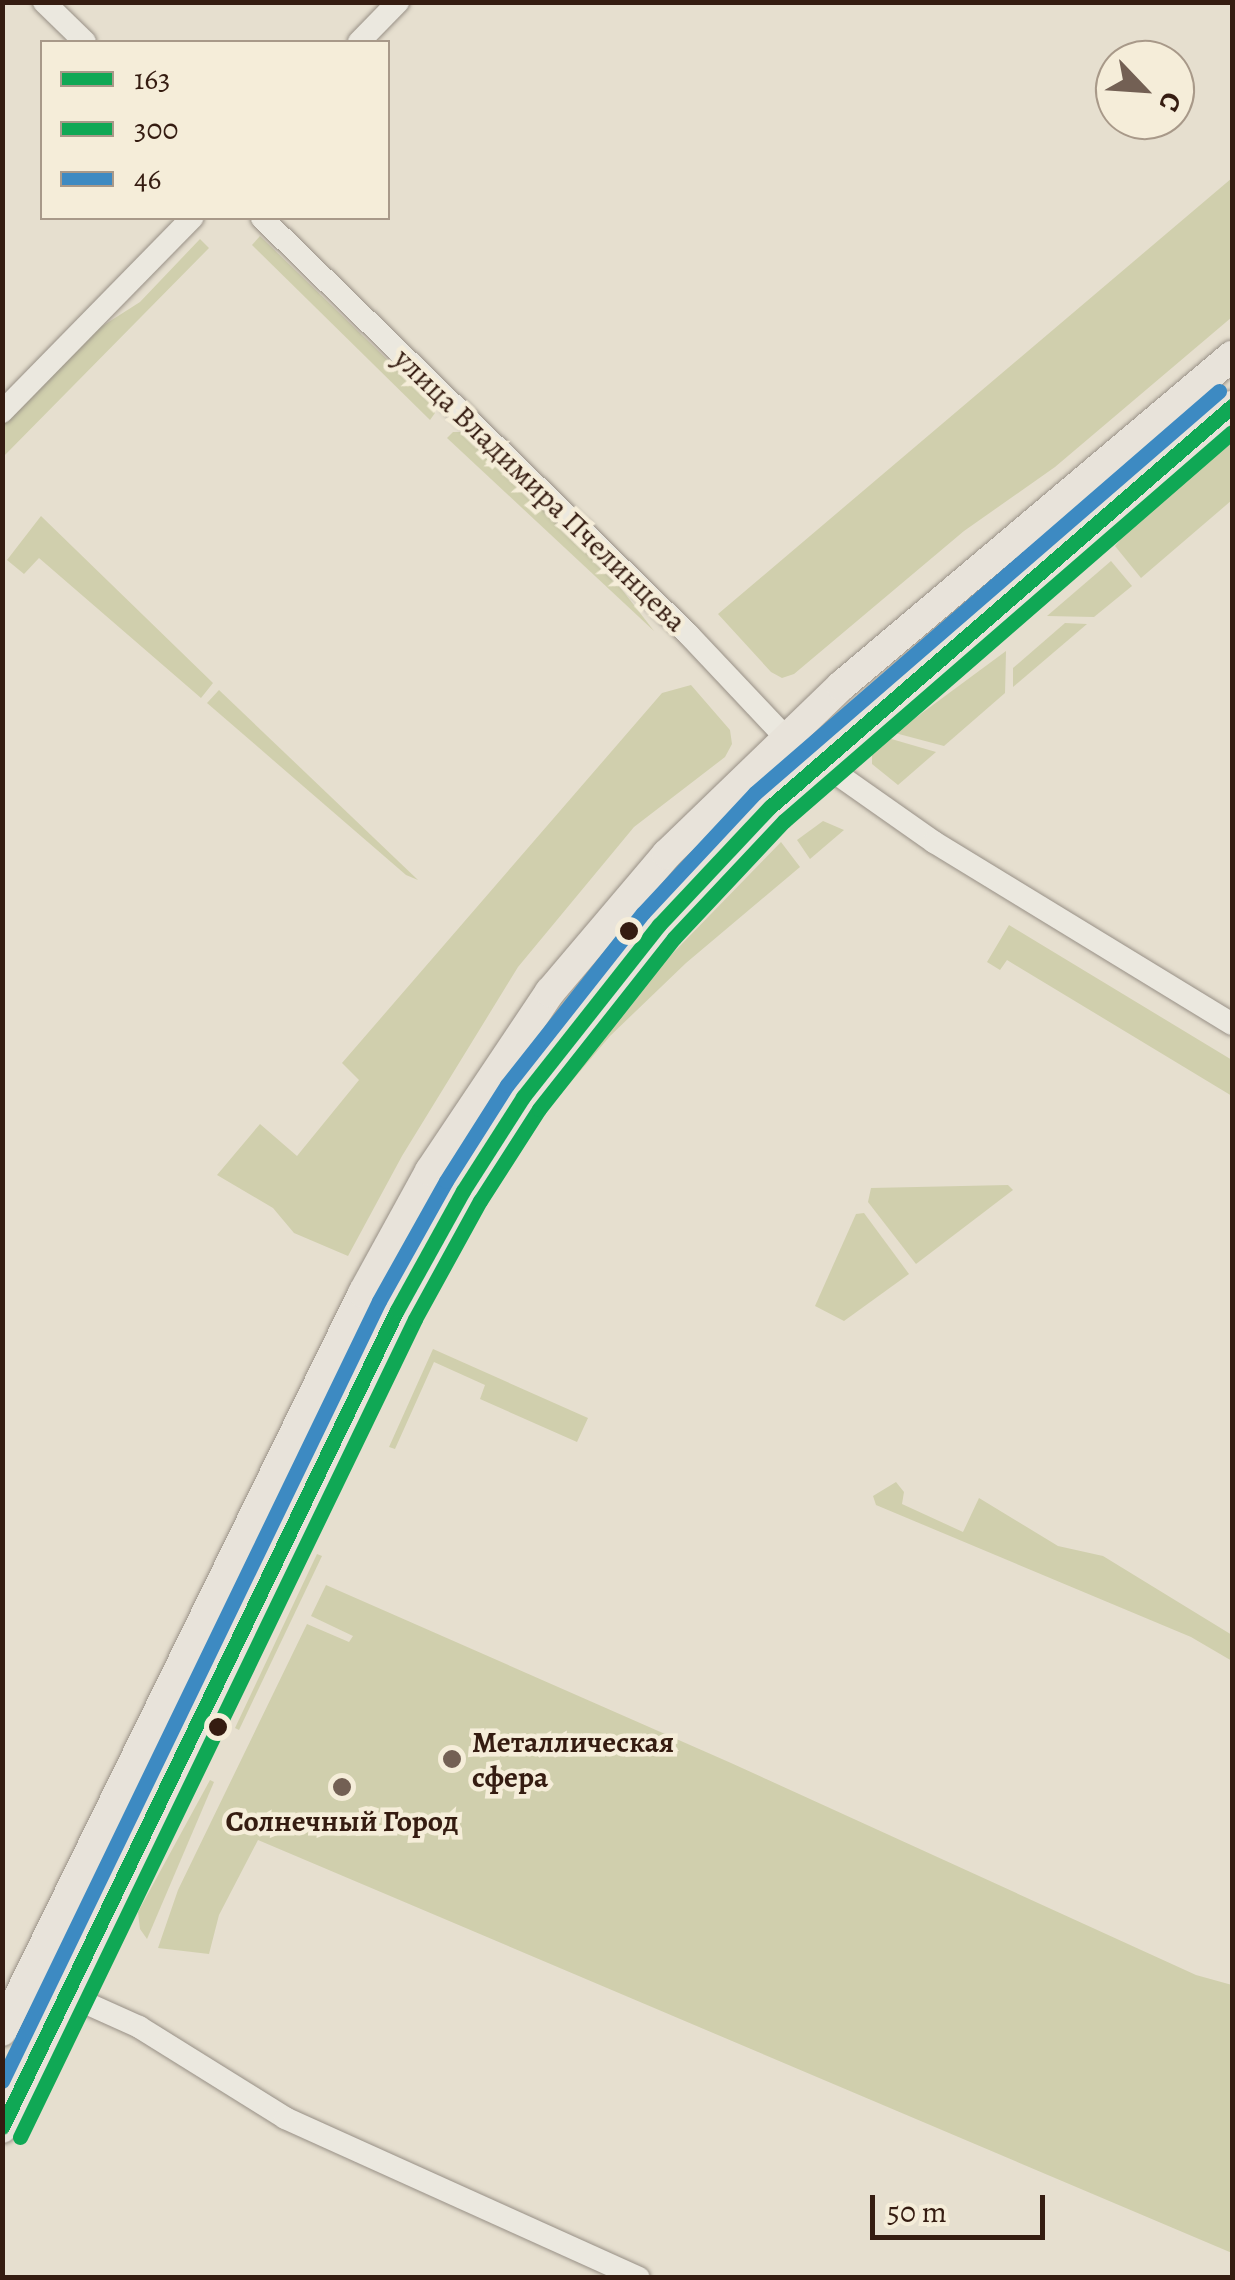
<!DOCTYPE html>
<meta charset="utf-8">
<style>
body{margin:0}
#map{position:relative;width:1235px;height:2280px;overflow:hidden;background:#e6dfcf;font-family:Alegreya,serif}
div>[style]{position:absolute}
.green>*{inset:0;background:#d0cfad}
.roads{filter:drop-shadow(0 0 2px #989086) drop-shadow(0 0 2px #989086)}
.minor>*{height:22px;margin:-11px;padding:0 11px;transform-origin:11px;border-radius:11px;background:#ebe8df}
.major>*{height:30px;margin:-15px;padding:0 15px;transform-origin:15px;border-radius:15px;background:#e8e3da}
.bus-1>*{height:15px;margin:-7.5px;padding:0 7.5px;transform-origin:7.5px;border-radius:7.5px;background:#10a855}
.bus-2>*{height:15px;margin:-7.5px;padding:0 7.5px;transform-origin:7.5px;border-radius:7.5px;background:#10a855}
.bus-3>*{height:15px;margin:-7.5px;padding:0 7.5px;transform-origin:7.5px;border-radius:7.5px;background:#3d8ac2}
.dots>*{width:28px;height:28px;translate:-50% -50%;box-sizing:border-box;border:5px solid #f5edd9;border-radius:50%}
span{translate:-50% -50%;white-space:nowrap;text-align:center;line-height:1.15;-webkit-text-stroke:9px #f5edd9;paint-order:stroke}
.street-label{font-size:30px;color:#351c11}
.poi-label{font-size:30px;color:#351c11;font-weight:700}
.left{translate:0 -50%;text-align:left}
.frame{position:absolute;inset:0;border:5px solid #351c11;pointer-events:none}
.legend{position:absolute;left:40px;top:40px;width:350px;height:180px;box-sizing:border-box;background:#f5edd9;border:2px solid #a89989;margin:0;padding:12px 18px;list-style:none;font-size:30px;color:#351c11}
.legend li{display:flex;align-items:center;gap:20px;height:50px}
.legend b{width:50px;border:2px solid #a89989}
.north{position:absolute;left:1095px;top:40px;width:100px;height:100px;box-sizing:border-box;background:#f5edd9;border:2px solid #a89989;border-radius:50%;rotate:115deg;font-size:28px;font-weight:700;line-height:40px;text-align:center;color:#351c11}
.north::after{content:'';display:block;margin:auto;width:35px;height:45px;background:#736054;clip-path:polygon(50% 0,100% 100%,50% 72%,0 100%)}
.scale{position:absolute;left:870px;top:2195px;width:175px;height:45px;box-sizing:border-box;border:5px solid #351c11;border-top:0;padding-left:12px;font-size:30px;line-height:35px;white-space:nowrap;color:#351c11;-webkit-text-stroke:8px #f5edd9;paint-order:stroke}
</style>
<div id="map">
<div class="green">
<i style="clip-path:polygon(1232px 178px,1232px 317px,1055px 467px,964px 531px,794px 674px,782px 678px,771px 672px,718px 614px)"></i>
<i style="clip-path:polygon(260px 236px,432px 403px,435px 413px,430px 420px,252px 245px)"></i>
<i style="clip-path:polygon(200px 239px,209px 248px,3px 457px,3px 425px,93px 332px,140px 302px)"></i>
<i style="clip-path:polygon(453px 432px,465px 432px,613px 578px,654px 631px,447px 438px)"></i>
<i style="clip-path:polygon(1232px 437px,1232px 500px,1141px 578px,1115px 546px,1160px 492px)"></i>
<i style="clip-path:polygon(41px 516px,213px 683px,201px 698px,39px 558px,24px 574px,7px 560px)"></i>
<i style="clip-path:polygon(1111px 561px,1132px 586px,1094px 617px,1047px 616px)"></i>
<i style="clip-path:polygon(1065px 623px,1087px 624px,1013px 687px,1013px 668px)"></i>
<i style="clip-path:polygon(1006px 651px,1005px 693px,944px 746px,895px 733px)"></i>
<i style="clip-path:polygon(691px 685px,730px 730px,732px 744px,725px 757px,634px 827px,518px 967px,402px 1156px,348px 1256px,294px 1233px,273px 1208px,217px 1175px,260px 1124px,297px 1156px,359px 1080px,342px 1063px,662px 693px)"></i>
<i style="clip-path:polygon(219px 690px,418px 880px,406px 875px,207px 703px)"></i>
<i style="clip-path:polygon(888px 738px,936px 752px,898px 785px,872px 764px,872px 755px)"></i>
<i style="clip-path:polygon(823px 821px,844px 830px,810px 859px,797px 840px)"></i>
<i style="clip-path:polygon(781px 842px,800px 867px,686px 963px,610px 1036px,554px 1102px,505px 1171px,426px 1304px,423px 1295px,500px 1166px,599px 1029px)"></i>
<i style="clip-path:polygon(1009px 925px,1232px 1060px,1232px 1096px,1007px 960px,1000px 970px,987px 962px)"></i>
<i style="clip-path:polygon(1008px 1185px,1013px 1190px,916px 1264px,868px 1202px,871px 1188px)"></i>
<i style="clip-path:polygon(864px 1213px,909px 1274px,844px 1321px,815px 1306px,856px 1214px)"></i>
<i style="clip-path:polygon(412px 1335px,345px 1477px,334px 1472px,398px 1342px)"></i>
<i style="clip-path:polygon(433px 1349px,588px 1418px,577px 1442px,480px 1399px,485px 1385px,434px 1362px,395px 1449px,389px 1447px)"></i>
<i style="clip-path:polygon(896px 1482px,904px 1492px,902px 1504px,963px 1532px,979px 1498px,1058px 1546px,1103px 1556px,1232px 1635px,1232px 1661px,1191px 1637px,876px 1505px,873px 1496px)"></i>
<i style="clip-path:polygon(317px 1554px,322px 1556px,239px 1730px,235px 1728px)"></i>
<i style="clip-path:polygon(326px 1585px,731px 1763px,1196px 1975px,1232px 1985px,1232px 2253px,258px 1840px,219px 1915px,209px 1954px,158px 1948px,178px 1890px,307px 1624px,349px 1642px,353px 1636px,311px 1616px)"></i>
<i style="clip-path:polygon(210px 1780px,214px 1782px,147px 1939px,140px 1929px,138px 1912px)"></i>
</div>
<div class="roads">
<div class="minor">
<i style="left:44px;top:2px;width:57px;rotate:44.3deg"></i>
<i style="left:359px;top:42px;width:56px;rotate:-45.7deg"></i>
<i style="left:262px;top:218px;width:597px;rotate:44.32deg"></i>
<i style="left:689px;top:635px;width:141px;rotate:46.7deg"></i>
<i style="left:786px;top:738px;width:181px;rotate:35.1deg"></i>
<i style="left:934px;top:842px;width:349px;rotate:31.4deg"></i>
<i style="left:2px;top:412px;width:272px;rotate:-45.6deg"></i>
<i style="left:28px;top:1977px;width:122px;rotate:24.2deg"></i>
<i style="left:139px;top:2027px;width:172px;rotate:31.9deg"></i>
<i style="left:285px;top:2118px;width:388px;rotate:24.3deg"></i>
</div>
<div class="major">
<i style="left:2px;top:2031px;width:822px;rotate:-63.93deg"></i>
<i style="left:363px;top:1293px;width:139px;rotate:-61.2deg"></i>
<i style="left:430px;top:1171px;width:216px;rotate:-56.2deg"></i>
<i style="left:550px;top:992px;width:181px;rotate:-49.7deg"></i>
<i style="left:667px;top:854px;width:242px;rotate:-44deg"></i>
<i style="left:841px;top:686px;width:512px;rotate:-40.16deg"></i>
<i style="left:2px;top:2128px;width:908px;rotate:-64.22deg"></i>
<i style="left:397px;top:1310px;width:136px;rotate:-61deg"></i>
<i style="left:463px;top:1191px;width:112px;rotate:-57.4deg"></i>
<i style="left:523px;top:1097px;width:219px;rotate:-51.7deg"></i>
<i style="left:659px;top:925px;width:162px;rotate:-46.8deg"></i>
<i style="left:770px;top:807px;width:612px;rotate:-40.96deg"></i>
</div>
</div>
<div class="bus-1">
<i style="left:2px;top:2127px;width:907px;rotate:-64.2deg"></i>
<i style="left:397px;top:1310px;width:136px;rotate:-61deg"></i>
<i style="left:463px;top:1191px;width:112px;rotate:-57.4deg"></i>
<i style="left:523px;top:1097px;width:219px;rotate:-51.7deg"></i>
<i style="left:659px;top:925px;width:162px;rotate:-46.8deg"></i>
<i style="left:770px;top:807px;width:612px;rotate:-40.96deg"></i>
</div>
<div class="bus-2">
<i style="left:20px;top:2137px;width:908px;rotate:-64.22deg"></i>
<i style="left:415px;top:1319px;width:135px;rotate:-61.2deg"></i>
<i style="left:480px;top:1201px;width:109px;rotate:-57.3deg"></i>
<i style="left:539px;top:1109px;width:218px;rotate:-51.7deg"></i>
<i style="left:674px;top:938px;width:161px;rotate:-46.8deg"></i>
<i style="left:784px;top:821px;width:593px;rotate:-40.97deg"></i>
</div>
<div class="bus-3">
<i style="left:2px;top:2081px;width:866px;rotate:-64.2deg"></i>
<i style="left:379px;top:1301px;width:137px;rotate:-60.8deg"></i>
<i style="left:446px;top:1181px;width:114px;rotate:-57.6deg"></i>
<i style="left:507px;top:1085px;width:219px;rotate:-51.7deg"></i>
<i style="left:643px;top:913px;width:164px;rotate:-47deg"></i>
<i style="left:755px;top:793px;width:614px;rotate:-40.9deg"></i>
</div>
<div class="dots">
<i style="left:629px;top:931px;background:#351c11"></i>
<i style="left:218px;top:1727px;background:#351c11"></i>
<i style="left:452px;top:1759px;background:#736054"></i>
<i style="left:342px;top:1787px;background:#736054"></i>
</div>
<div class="street-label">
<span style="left:540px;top:490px;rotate:44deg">улица Владимира Пчелинцева</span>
</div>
<div class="poi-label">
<span class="left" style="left:472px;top:1759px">Металлическая<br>сфера</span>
<span style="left:342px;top:1821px">Солнечный Город</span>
</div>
<div class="frame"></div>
<ul class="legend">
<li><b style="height:12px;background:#10a855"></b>163</li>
<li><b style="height:12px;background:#10a855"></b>300</li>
<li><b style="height:12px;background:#3d8ac2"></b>46</li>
</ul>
<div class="north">С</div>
<div class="scale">50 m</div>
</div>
